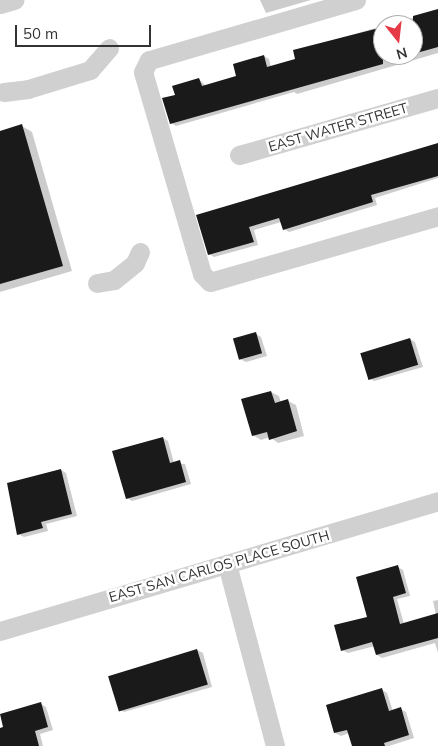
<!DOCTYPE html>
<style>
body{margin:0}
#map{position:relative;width:438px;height:746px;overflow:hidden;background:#fff;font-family:Mulish,sans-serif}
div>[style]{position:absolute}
.shadow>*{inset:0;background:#0003}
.building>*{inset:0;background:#1a1a1a;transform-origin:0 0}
.minor>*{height:19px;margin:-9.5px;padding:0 9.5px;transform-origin:9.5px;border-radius:9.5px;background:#d0d0d0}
span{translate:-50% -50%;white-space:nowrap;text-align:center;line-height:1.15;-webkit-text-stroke:5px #fff;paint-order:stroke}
.street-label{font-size:14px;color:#333}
.north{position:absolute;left:373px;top:15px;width:50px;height:50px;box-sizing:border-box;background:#fff;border:1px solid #adadad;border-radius:50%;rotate:164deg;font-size:14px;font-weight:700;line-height:20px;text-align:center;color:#333}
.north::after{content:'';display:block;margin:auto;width:18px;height:22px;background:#e63946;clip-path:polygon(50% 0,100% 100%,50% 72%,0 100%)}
.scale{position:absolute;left:15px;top:25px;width:136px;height:22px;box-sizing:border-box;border:2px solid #333;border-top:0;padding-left:6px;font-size:15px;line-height:18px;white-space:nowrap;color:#333;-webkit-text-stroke:4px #fff;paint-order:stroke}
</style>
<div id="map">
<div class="shadow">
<i style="clip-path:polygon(260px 0,311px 0,266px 13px)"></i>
<i style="clip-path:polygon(438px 11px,438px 53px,297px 94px,294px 92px,176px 126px,171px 123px,176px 96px,199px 79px,206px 86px,238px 77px,264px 56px,269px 59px,271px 67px,297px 60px,294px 51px,383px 26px,383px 55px,413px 55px,413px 25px,388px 25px)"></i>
<i style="clip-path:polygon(22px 126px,32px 132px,72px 271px,0 292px,0 132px)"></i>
<i style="clip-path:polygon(438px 144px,438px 178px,375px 198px,377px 205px,289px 232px,284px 229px,281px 222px,254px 230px,258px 245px,214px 257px,209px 254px,198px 216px)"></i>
<i style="clip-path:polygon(256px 334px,261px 337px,267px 356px,246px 362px,240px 359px)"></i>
<i style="clip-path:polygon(410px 339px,415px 342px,423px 367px,374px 381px,369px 378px)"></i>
<i style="clip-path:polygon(271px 392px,279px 396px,281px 403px,288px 401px,296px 405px,304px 436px,278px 443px,270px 437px,261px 440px,253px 435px)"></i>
<i style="clip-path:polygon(163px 438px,168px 441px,174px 463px,185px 464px,191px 484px,132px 501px,127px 498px)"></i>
<i style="clip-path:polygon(61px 470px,66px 473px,77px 516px,46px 524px,48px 531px,24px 537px,18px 534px)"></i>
<i style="clip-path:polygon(398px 567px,403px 570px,410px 596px,397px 599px,404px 624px,436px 615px,433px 601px,438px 600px,438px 653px,435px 643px,382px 658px,377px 655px,375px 646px,348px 653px,342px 650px,368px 618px)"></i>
<i style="clip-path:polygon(197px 650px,203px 653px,212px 687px,124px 712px,119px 709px)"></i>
<i style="clip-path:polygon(382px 690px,387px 693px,393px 711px,401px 709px,406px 712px,414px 738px,389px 746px,353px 746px,349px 733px,341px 736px,335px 733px)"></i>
<i style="clip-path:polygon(41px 704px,46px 707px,53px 730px,40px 734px,43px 746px,0 746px,0 729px)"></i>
</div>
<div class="building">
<i style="clip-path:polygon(438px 9px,438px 47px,413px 54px,413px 16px)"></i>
<i style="clip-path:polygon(383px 27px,383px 64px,170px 124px,162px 98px,175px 95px,172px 86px,199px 78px,202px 86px,236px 76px,233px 64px,264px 55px,267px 67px,295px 59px,293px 50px)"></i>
<i style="clip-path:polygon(22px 124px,63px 266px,0 284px,0 131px)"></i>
<i style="clip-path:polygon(438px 143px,438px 176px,371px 195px,373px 202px,283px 230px,279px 218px,249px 227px,254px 242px,208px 255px,196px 215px)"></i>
<i style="left:256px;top:332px;width:22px;height:24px;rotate:74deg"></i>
<i style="left:410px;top:338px;width:28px;height:52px;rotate:73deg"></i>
<i style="clip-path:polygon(271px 391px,275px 403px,288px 399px,297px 431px,269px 440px,267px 432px,252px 436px,241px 399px)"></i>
<i style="clip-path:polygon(163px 437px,170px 463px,180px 460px,186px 482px,126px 499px,112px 451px)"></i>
<i style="clip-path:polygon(61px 469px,72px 514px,41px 522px,43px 528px,17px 535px,7px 483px)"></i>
<i style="clip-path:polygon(398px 565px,406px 593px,393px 597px,400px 624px,438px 613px,438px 638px,376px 655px,372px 642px,341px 651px,334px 625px,367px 617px,356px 577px)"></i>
<i style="left:197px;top:649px;width:37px;height:93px;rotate:73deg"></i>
<i style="clip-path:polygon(382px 688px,389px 711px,401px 707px,409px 735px,384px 743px,385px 746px,352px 746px,347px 730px,334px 733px,326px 705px)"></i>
<i style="clip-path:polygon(41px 702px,48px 727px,35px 731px,39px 746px,0 746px,0 728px,3px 727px,0 714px)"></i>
</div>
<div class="minor">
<i style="left:356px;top:0;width:216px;rotate:163.8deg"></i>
<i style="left:149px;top:60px;width:13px;rotate:117deg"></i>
<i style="left:143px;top:72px;width:210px;rotate:73.7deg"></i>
<i style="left:202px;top:274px;width:11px;rotate:45deg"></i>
<i style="left:210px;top:282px;width:237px;rotate:-16.1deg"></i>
<i style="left:0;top:4px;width:15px;rotate:-16deg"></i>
<i style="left:4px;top:92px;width:24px;rotate:-7deg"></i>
<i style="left:28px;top:89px;width:65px;rotate:-17deg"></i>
<i style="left:90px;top:70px;width:29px;rotate:-49deg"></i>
<i style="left:239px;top:155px;width:207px;rotate:-16deg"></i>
<i style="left:97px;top:283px;width:17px;rotate:-10deg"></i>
<i style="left:114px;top:280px;width:27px;rotate:-39deg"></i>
<i style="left:135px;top:263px;width:12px;rotate:-66deg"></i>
<i style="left:227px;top:564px;width:188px;rotate:75.2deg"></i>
<i style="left:0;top:631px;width:457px;rotate:-16.5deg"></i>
</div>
<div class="street-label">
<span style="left:338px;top:127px;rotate:-16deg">EAST WATER STREET</span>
<span style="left:219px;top:566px;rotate:-16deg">EAST SAN CARLOS PLACE SOUTH</span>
</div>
<div class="north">N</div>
<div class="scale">50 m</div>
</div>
